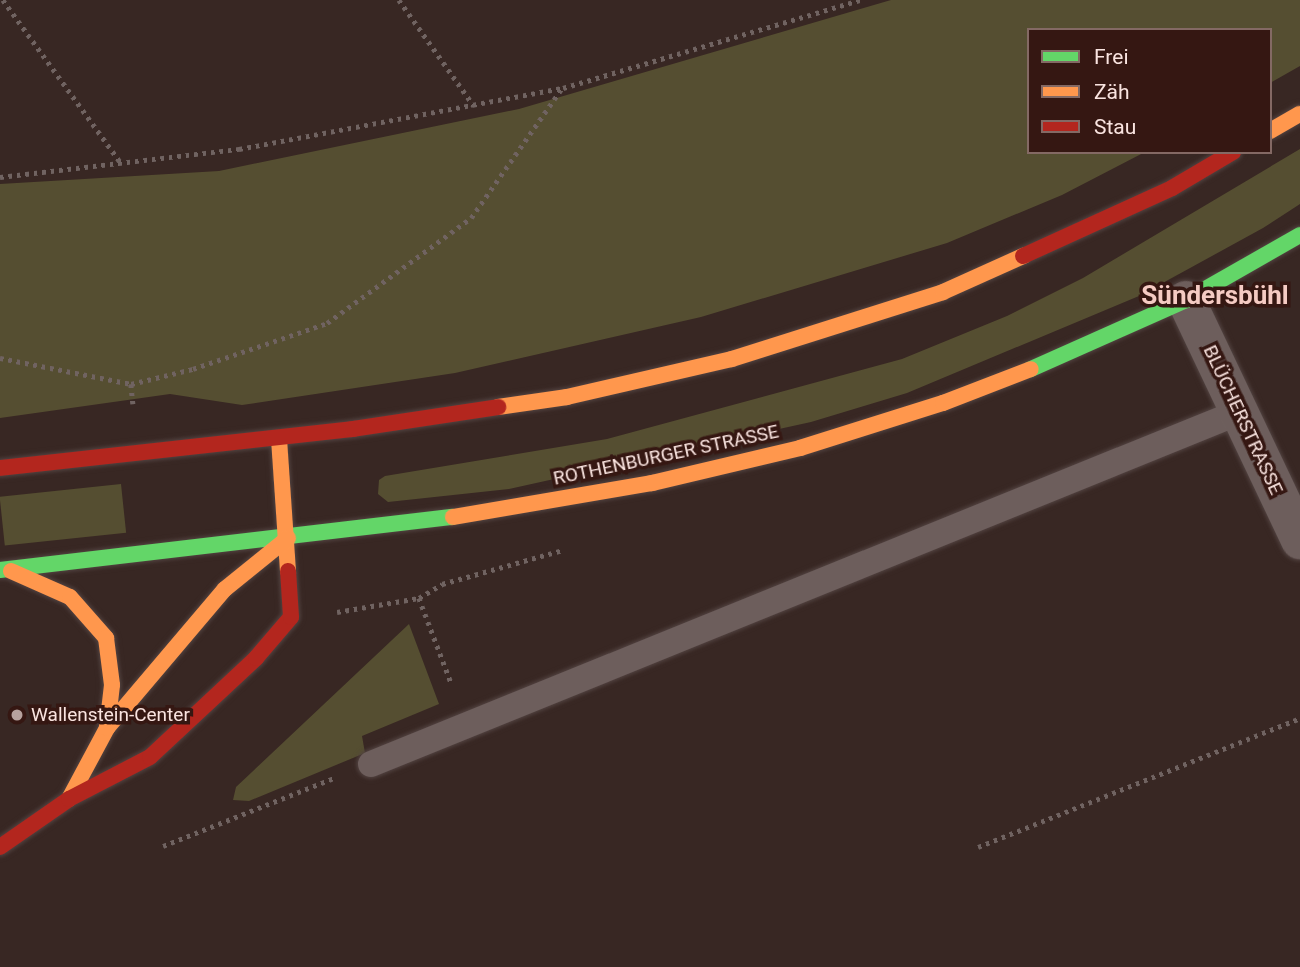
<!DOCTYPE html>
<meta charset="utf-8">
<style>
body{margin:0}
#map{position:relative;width:1300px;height:967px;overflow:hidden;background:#382723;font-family:Roboto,sans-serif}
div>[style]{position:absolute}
.green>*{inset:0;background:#554e31;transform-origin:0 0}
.path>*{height:4.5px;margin-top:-2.25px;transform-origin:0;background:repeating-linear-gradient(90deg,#706361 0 3.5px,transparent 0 8.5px)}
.roads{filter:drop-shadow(0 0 2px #524341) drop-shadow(0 0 2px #524341)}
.lane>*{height:26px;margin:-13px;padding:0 13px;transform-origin:13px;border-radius:13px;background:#6d5e5c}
.street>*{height:38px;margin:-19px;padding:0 19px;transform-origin:19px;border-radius:19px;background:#6d5e5c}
.fast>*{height:16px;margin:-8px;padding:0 8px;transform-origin:8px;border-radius:8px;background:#63d668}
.slow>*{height:16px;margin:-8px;padding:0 8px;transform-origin:8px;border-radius:8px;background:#ff974d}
.jam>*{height:16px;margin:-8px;padding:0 8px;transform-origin:8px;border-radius:8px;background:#b3261e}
.dots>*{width:19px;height:19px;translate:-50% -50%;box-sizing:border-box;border:4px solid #351712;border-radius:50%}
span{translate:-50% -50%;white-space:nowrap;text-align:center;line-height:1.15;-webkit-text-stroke:7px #351712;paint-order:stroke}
.street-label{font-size:19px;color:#fae4e0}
.poi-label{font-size:19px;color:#fae4e0}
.left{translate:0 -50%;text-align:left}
.district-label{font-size:26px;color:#f5cbc3;font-weight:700}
.legend{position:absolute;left:1027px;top:28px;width:245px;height:126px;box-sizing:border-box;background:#351712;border:2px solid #846964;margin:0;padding:9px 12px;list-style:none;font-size:21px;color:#fae4e0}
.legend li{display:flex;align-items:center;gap:14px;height:35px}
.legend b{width:35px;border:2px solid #846964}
</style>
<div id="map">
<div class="green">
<i style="clip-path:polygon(891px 0,1300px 0,1300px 66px,1270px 83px,1270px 30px,1029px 30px,1029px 152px,1145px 152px,1062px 195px,947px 243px,701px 317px,455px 373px,242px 405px,170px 394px,0 418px,0 184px,219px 171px,519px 109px)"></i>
<i style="clip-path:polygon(1300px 149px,1300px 204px,1263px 228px,1139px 296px,907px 393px,811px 422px,509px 489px,388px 502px,378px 494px,379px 480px,385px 476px,607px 439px,902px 359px,1007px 316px,1083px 278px)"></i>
<i style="left:121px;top:484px;width:49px;height:122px;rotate:84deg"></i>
<i style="clip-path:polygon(409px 624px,439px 704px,362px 736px,365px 753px,249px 801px,233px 800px,236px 787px)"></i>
</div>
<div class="path">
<i style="left:3px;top:0;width:201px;rotate:54.1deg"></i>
<i style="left:399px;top:0;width:130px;rotate:54.7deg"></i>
<i style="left:0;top:177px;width:241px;rotate:-6.7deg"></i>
<i style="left:239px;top:149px;width:330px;rotate:-10.7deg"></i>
<i style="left:563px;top:88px;width:311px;rotate:-16.5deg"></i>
<i style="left:0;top:358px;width:134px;rotate:11.2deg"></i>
<i style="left:131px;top:384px;width:64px;rotate:-13.6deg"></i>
<i style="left:193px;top:369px;width:142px;rotate:-18.9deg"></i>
<i style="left:327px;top:323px;width:178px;rotate:-36.1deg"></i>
<i style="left:471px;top:218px;width:159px;rotate:-55deg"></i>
<i style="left:131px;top:384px;width:20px;rotate:84deg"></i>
<i style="left:419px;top:598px;width:93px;rotate:69.2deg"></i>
<i style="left:337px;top:612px;width:83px;rotate:-9.7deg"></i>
<i style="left:419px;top:598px;width:27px;rotate:-31deg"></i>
<i style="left:442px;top:584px;width:126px;rotate:-15.7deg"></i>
<i style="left:163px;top:846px;width:184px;rotate:-21.7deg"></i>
<i style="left:978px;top:847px;width:347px;rotate:-21.8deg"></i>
</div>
<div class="roads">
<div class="lane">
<i style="left:371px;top:764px;width:937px;rotate:-22.07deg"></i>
</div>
<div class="street">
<i style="left:1186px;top:300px;width:266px;rotate:64.6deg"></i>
</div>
<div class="fast">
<i style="left:1031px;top:369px;width:170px;rotate:-24deg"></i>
<i style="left:1186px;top:300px;width:131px;rotate:-29.7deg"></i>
<i style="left:0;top:570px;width:456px;rotate:-6.7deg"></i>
</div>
<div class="slow">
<i style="left:1270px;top:131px;width:34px;rotate:-30deg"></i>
<i style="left:498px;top:407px;width:70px;rotate:-8.2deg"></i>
<i style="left:567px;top:397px;width:169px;rotate:-13deg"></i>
<i style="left:732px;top:359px;width:221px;rotate:-17.6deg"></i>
<i style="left:943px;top:292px;width:88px;rotate:-24.2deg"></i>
<i style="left:279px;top:439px;width:132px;rotate:86.1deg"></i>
<i style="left:453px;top:517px;width:202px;rotate:-9.7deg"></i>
<i style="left:652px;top:483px;width:152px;rotate:-13.3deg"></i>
<i style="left:800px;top:448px;width:150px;rotate:-17.5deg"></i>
<i style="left:943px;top:403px;width:94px;rotate:-21.1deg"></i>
<i style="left:11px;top:571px;width:64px;rotate:23.8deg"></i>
<i style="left:70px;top:597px;width:55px;rotate:48.7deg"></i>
<i style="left:106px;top:638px;width:47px;rotate:82.7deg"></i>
<i style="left:112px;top:685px;width:43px;rotate:96.6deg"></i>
<i style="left:69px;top:799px;width:81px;rotate:-61.8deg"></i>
<i style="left:107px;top:728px;width:182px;rotate:-49.7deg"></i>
<i style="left:225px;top:589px;width:81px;rotate:-39deg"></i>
</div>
<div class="jam">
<i style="left:1023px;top:256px;width:164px;rotate:-24.5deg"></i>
<i style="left:1172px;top:188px;width:71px;rotate:-30.5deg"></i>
<i style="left:0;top:468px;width:355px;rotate:-6.3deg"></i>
<i style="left:353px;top:429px;width:147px;rotate:-8.6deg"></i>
<i style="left:0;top:847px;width:84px;rotate:-34.8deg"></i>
<i style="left:69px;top:799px;width:91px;rotate:-27.4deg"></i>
<i style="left:150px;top:757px;width:145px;rotate:-43deg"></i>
<i style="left:256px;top:658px;width:54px;rotate:-49.5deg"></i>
<i style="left:291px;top:617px;width:46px;rotate:-93.7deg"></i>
</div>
</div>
<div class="dots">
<i style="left:17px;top:715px;background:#b6a29e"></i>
</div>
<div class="street-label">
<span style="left:1243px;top:420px;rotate:65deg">BLÜCHERSTRASSE</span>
<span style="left:666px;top:455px;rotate:-12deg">ROTHENBURGER STRASSE</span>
</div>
<div class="poi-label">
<span class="left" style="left:31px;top:715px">Wallenstein-Center</span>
</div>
<div class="district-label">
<span style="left:1215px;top:296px">Sündersbühl</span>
</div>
<ul class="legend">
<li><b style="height:9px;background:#63d668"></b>Frei</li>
<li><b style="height:9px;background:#ff974d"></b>Zäh</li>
<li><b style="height:9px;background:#b3261e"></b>Stau</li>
</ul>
</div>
